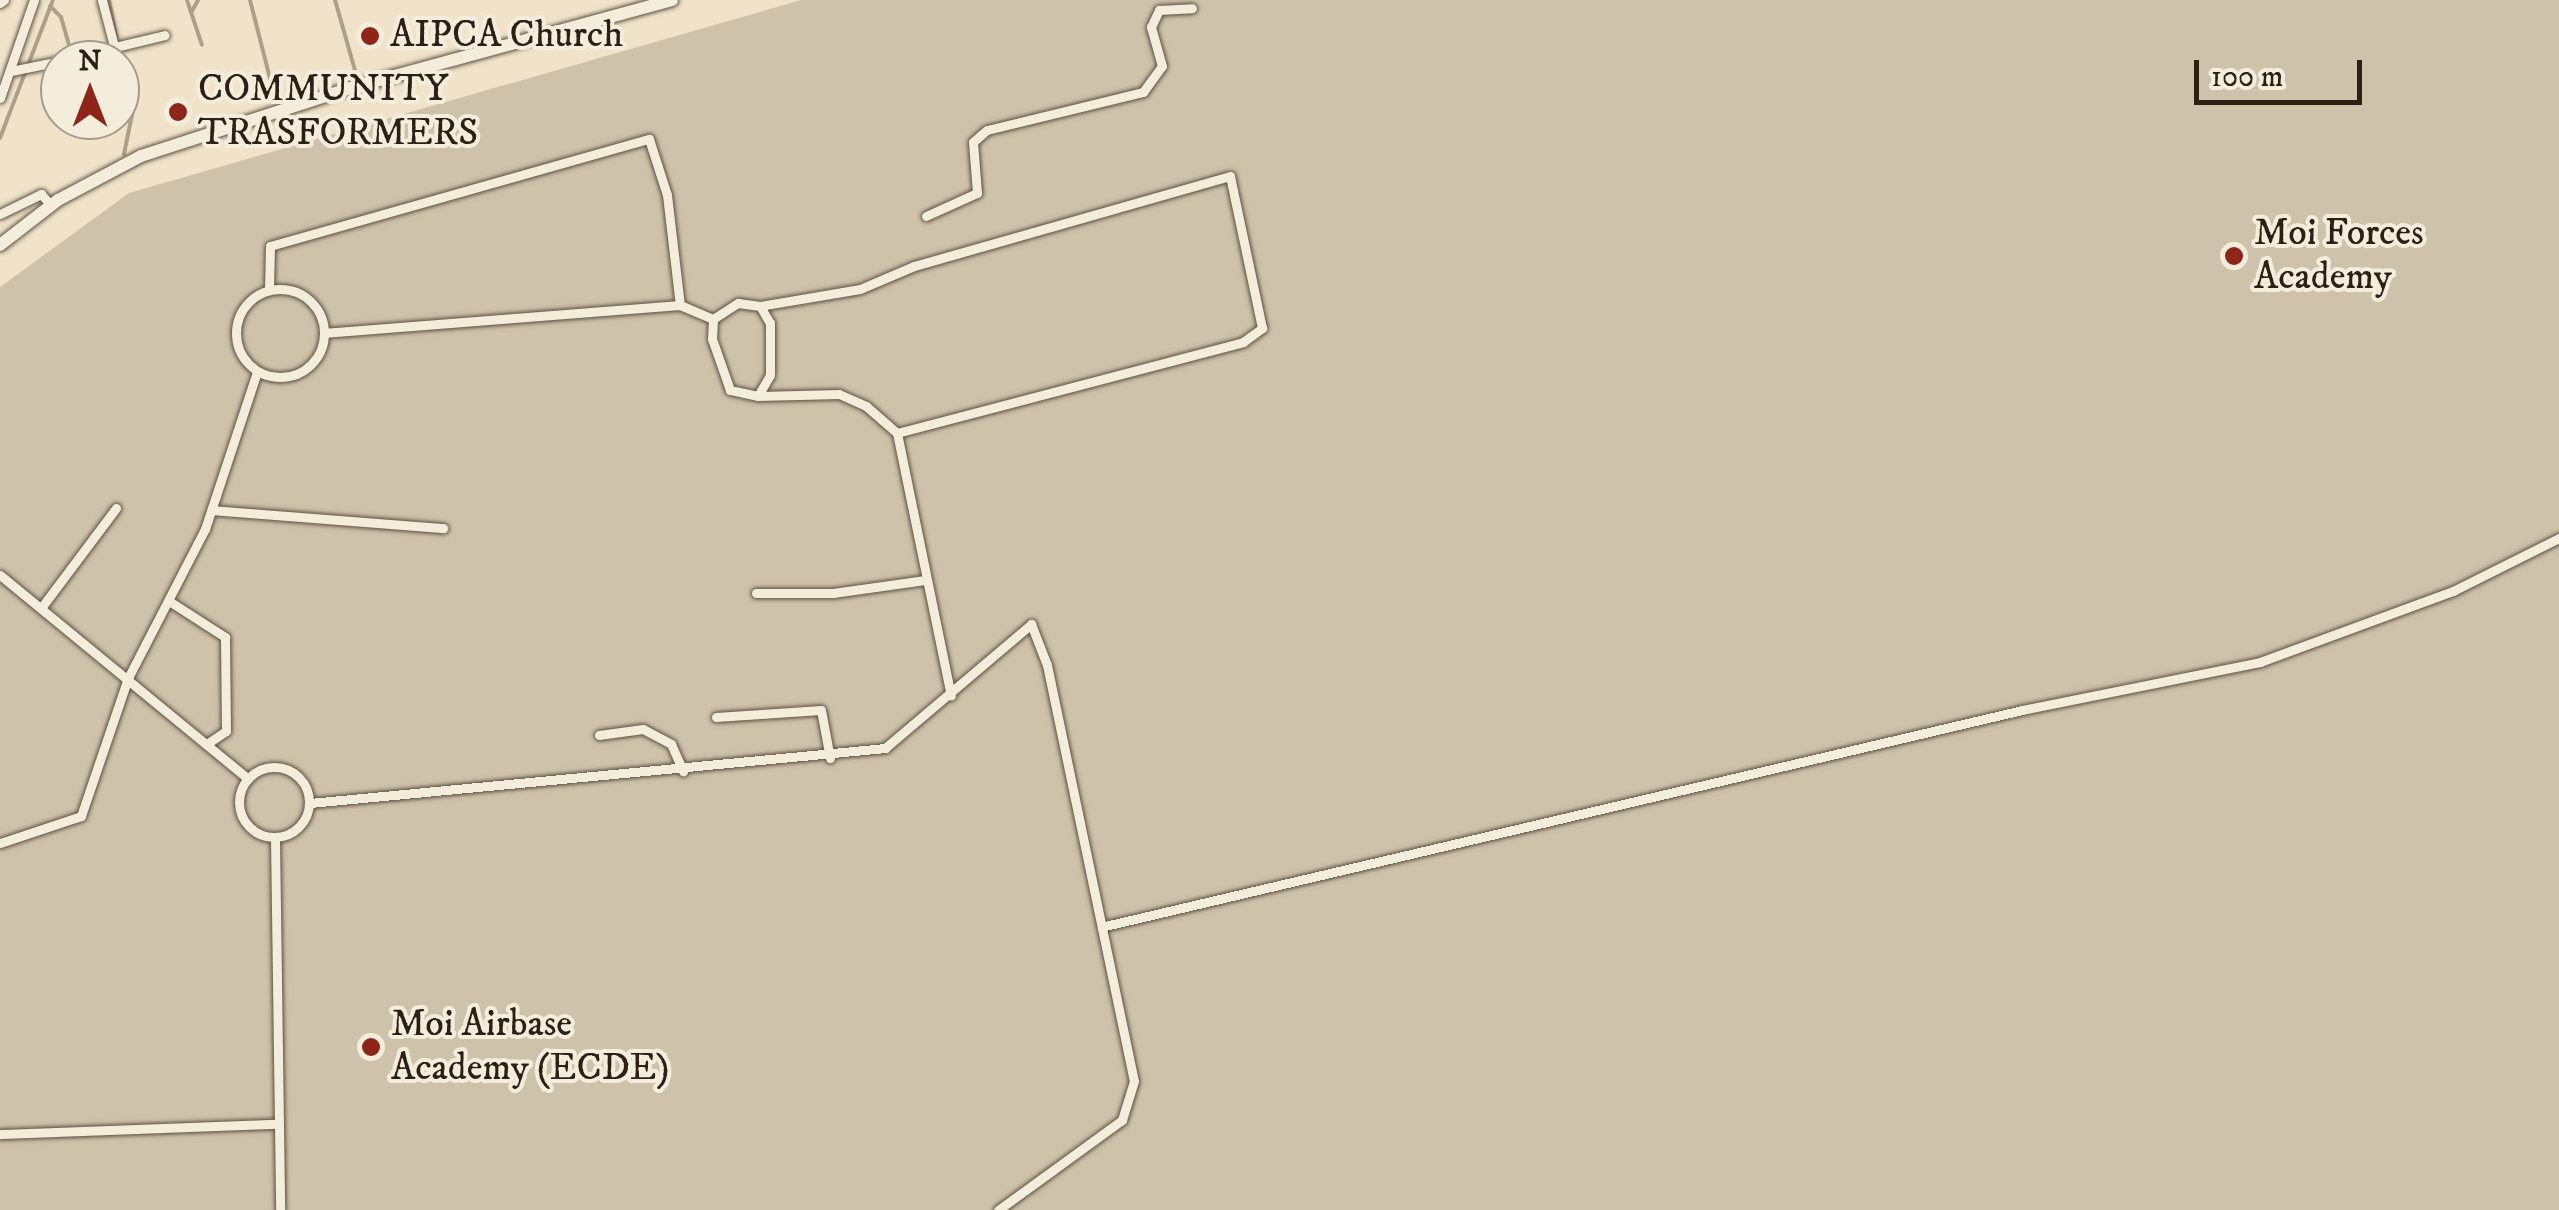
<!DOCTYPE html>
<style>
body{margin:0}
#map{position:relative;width:2559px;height:1210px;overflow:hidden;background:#f0e3c9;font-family:"IM FELL DW Pica",serif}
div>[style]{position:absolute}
.green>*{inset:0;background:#cfc2aa}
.stream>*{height:4px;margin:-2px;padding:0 2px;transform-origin:2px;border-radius:2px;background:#ada08b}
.roads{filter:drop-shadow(0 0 2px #5d5041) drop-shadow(0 0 2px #5d5041)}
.minor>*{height:9px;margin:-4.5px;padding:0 4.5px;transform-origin:4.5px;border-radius:4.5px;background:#f5eddc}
.minor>.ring{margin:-4.5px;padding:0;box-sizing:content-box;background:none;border:9px solid #f5eddc;border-radius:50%}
.secondary>*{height:12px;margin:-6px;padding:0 6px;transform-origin:6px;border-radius:6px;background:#f5eddc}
.dots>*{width:28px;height:28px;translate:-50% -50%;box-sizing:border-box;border:5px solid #f5eddc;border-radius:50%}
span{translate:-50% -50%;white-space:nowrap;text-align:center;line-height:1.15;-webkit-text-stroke:8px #f5eddc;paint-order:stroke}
.poi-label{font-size:38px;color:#2c1f14}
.left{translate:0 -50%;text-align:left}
.north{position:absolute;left:40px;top:40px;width:100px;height:100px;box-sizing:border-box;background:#f5eddc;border:2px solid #a59b8c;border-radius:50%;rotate:0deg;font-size:28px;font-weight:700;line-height:40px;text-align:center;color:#2c1f14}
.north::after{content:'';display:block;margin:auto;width:35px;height:45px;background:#8f2418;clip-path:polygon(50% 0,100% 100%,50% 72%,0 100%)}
.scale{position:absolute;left:2194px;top:60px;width:168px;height:45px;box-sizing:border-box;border:5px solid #2c1f14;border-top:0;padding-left:12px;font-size:30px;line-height:35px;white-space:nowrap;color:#2c1f14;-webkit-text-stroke:8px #f5eddc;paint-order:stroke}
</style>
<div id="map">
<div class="green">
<i style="clip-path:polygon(801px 0,2559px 0,2559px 1210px,0 1210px,0 287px,129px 193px)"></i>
</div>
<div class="stream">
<i style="left:109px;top:0;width:38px;rotate:79deg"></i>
<i style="left:187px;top:0;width:47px;rotate:71.6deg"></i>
<i style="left:250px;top:0;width:101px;rotate:75.7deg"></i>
<i style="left:335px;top:0;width:80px;rotate:74.1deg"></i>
<i style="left:50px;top:6px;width:16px;rotate:45deg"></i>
<i style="left:61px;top:17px;width:40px;rotate:74deg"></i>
<i style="left:192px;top:11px;width:13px;rotate:-61deg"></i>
<i style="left:118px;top:47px;width:65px;rotate:76.6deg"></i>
<i style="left:133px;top:110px;width:45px;rotate:101.6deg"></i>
<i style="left:0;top:138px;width:148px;rotate:-69deg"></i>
</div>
<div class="roads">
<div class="minor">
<i style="left:0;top:3px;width:5px;rotate:-37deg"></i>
<i style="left:115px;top:47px;width:51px;rotate:-13.5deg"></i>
<i style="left:64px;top:60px;width:52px;rotate:-11.1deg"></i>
<i style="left:115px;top:50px;width:52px;rotate:-104.6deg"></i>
<i style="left:11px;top:71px;width:50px;rotate:-11.5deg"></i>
<i style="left:0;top:98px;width:104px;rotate:-70.9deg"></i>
<i style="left:0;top:214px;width:46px;rotate:-26deg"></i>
<i style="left:41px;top:194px;width:15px;rotate:48deg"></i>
<i style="left:926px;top:216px;width:56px;rotate:-24.3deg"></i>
<i style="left:977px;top:193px;width:51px;rotate:-94.5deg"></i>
<i style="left:973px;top:142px;width:18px;rotate:-41deg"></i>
<i style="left:987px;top:130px;width:161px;rotate:-13.7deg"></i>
<i style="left:1143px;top:92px;width:32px;rotate:-54deg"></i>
<i style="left:1162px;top:66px;width:41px;rotate:-105.8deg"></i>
<i style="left:1151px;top:27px;width:19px;rotate:-65deg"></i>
<i style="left:1159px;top:10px;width:33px;rotate:-3deg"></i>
<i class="ring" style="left:236px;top:289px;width:79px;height:79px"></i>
<i style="left:269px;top:290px;width:44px;rotate:-88.7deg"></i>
<i style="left:270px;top:246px;width:394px;rotate:-15.8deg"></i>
<i style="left:649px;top:139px;width:59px;rotate:72.2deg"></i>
<i style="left:667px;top:195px;width:111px;rotate:83.3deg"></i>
<i style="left:680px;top:305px;width:355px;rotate:175.5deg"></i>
<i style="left:738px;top:303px;width:22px;rotate:8deg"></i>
<i style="left:760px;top:306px;width:20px;rotate:60deg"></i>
<i style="left:770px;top:323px;width:52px;rotate:90deg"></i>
<i style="left:770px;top:375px;width:24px;rotate:120deg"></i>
<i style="left:758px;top:396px;width:29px;rotate:-168deg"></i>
<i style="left:730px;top:390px;width:54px;rotate:-109.4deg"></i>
<i style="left:712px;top:339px;width:20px;rotate:-87deg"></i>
<i style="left:713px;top:319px;width:30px;rotate:-33deg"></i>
<i style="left:680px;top:305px;width:36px;rotate:23deg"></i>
<i style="left:758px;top:396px;width:81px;rotate:-1.4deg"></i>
<i style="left:839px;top:394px;width:30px;rotate:24deg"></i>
<i style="left:866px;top:406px;width:41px;rotate:41.1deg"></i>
<i style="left:897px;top:433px;width:358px;rotate:-14.7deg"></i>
<i style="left:1243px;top:342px;width:24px;rotate:-36deg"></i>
<i style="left:1262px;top:328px;width:155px;rotate:-101.9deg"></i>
<i style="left:1230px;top:176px;width:329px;rotate:164.1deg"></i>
<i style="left:914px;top:266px;width:59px;rotate:156.9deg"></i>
<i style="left:860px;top:289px;width:101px;rotate:170.4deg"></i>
<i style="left:897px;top:433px;width:268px;rotate:78.4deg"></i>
<i style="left:212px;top:510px;width:232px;rotate:4.5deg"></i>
<i style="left:0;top:575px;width:321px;rotate:39.4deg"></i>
<i style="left:756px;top:593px;width:77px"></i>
<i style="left:833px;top:593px;width:93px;rotate:-8deg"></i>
<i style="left:169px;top:601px;width:67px;rotate:32.7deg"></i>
<i style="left:225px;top:637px;width:94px;rotate:89.4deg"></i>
<i style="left:226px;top:731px;width:22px;rotate:146deg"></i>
<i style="left:41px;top:608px;width:125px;rotate:-53.1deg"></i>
<i style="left:716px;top:717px;width:105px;rotate:-3.8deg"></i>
<i style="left:821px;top:710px;width:49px;rotate:79.4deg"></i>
<i style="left:599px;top:735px;width:44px;rotate:-7.8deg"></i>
<i style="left:643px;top:729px;width:32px;rotate:28deg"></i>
<i style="left:671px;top:744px;width:30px;rotate:66deg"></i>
<i class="ring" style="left:239px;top:767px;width:61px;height:61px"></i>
<i style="left:310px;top:803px;width:578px;rotate:-5.46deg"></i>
<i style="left:885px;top:748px;width:192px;rotate:-40.3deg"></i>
<i style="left:1031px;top:624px;width:44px;rotate:68.7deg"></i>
<i style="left:1047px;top:665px;width:425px;rotate:78.2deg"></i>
<i style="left:1134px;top:1081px;width:41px;rotate:107.1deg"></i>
<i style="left:1122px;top:1120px;width:153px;rotate:144deg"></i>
<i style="left:275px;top:838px;width:372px;rotate:89.2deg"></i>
<i style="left:0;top:843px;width:85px;rotate:-18.4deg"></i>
<i style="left:81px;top:816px;width:146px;rotate:-71.2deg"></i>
<i style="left:128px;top:678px;width:168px;rotate:-62.7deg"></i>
<i style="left:205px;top:529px;width:165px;rotate:-71.7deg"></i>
<i style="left:1105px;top:926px;width:942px;rotate:-13.25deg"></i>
<i style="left:2022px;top:710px;width:243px;rotate:-11.4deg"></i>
<i style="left:2260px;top:662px;width:206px;rotate:-20.2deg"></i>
<i style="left:2453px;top:591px;width:119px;rotate:-26.6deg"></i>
<i style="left:0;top:1134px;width:279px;rotate:-2.1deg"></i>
</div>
<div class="secondary">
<i style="left:0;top:245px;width:73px;rotate:-37.8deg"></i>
<i style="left:58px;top:200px;width:94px;rotate:-27.9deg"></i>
<i style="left:141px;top:156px;width:217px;rotate:-18deg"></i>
<i style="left:347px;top:89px;width:337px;rotate:-15.3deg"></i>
</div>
</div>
<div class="dots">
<i style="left:370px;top:36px;background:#8f2418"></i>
<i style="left:178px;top:112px;background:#8f2418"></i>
<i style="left:2234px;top:256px;background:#8f2418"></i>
<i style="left:371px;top:1047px;background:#8f2418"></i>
</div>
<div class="poi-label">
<span class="left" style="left:390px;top:36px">AIPCA Church</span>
<span class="left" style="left:198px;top:112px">COMMUNITY<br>TRASFORMERS</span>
<span class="left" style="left:2254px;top:256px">Moi Forces<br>Academy</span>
<span class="left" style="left:391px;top:1047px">Moi Airbase<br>Academy (ECDE)</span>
</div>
<div class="north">N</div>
<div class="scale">100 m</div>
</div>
